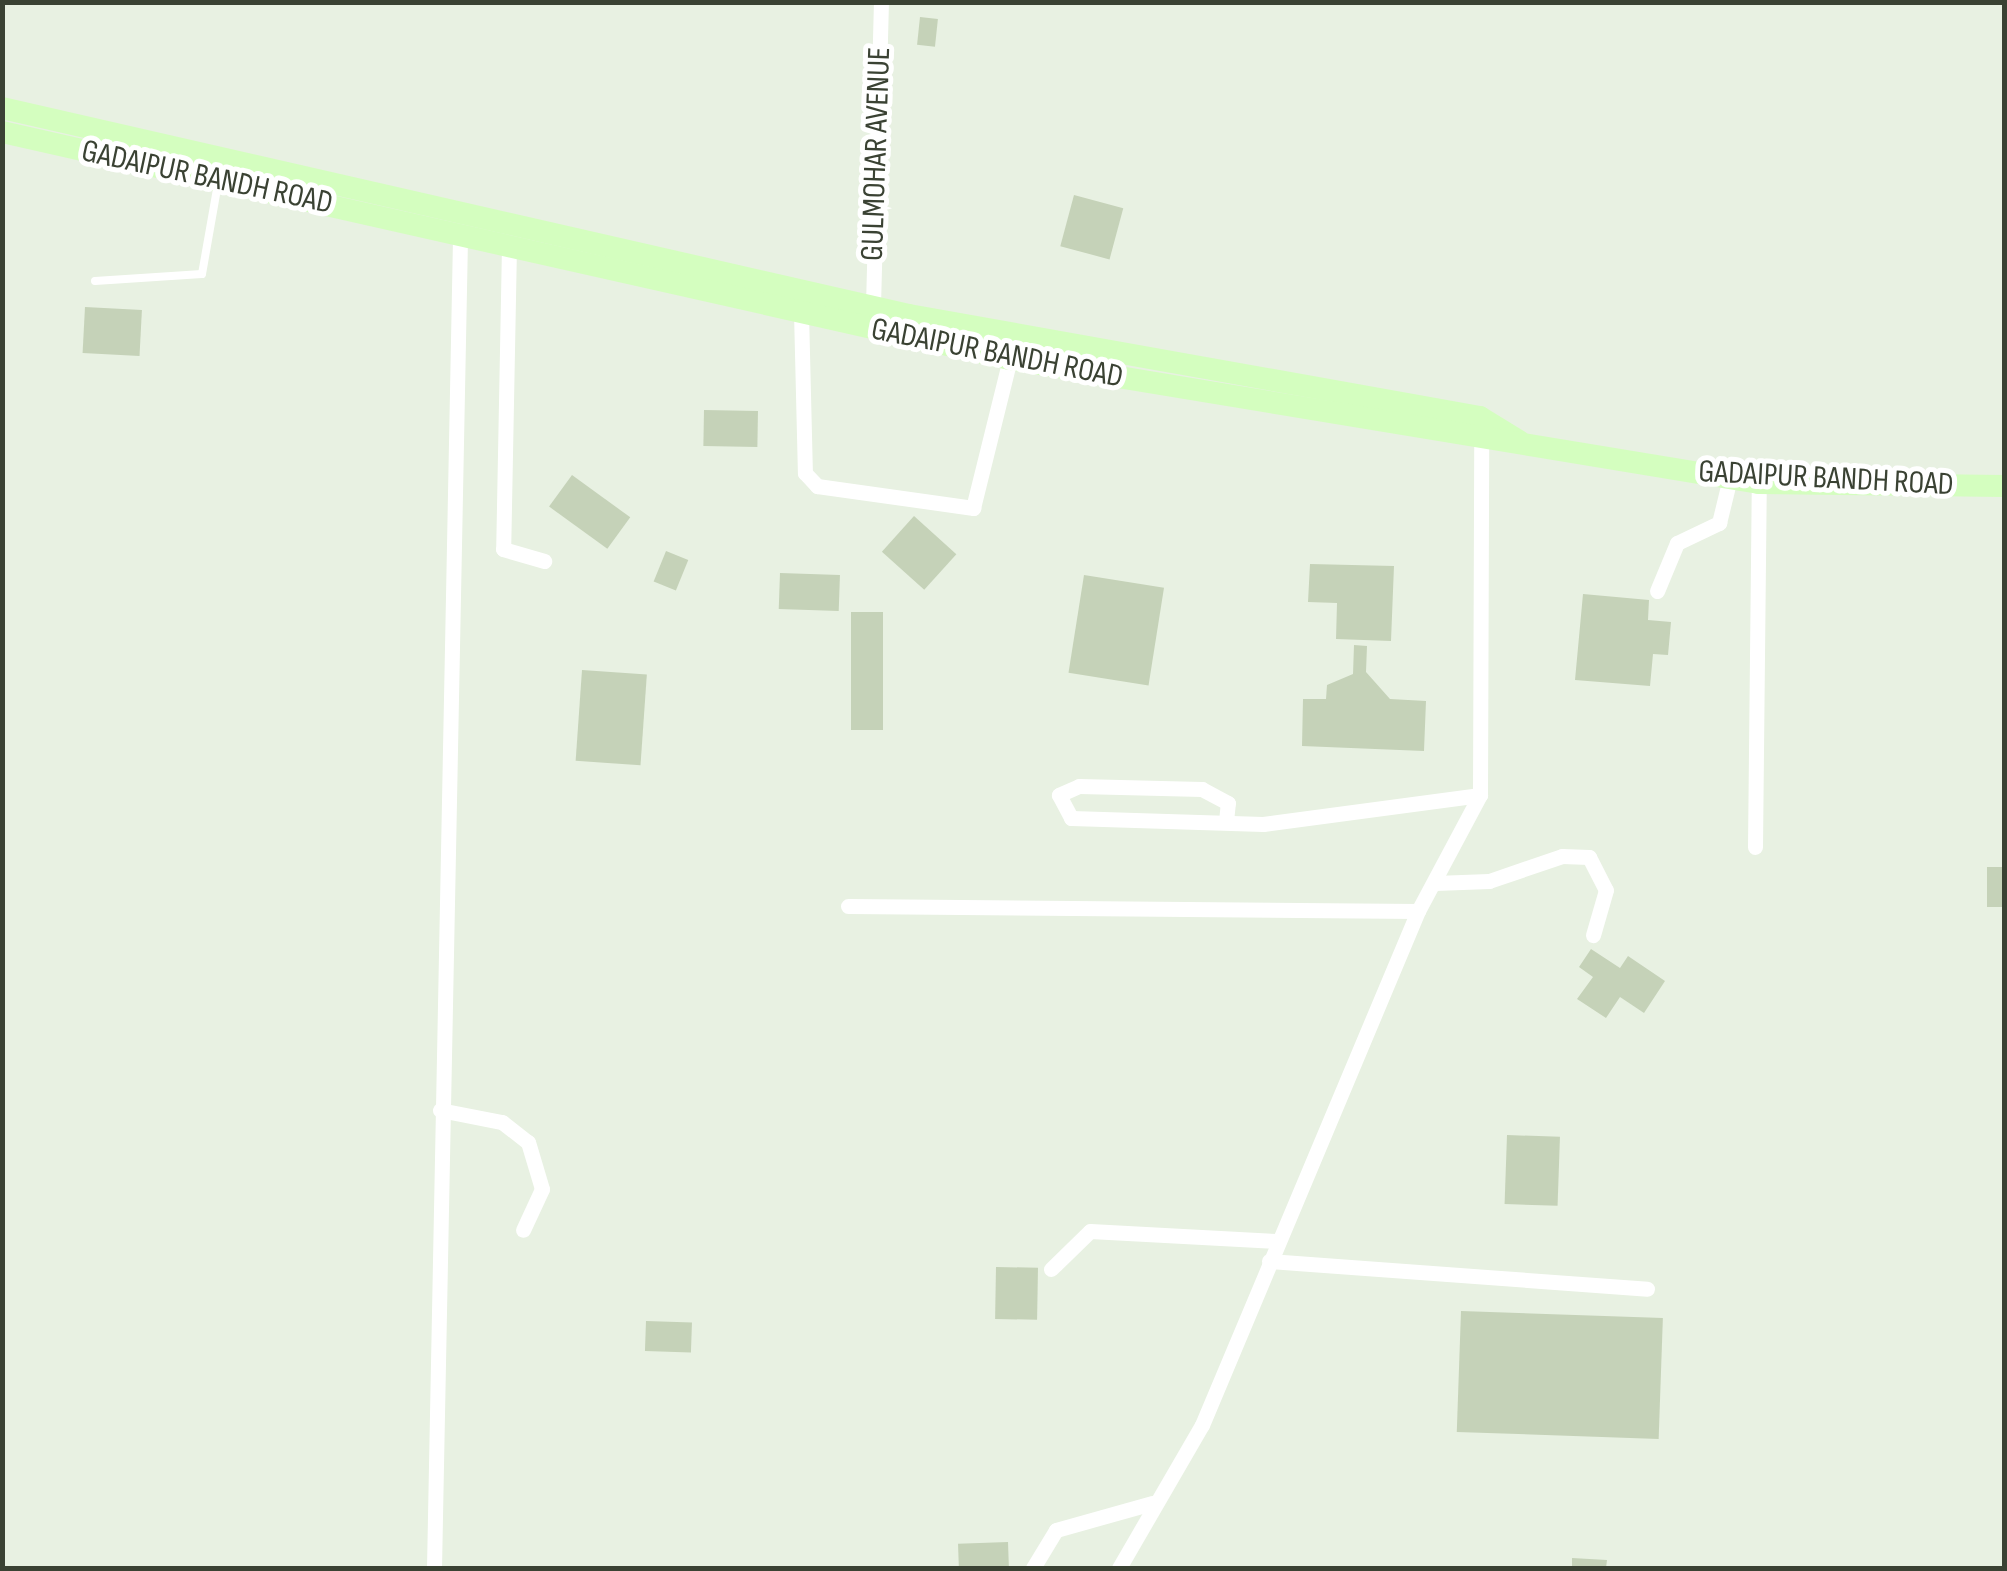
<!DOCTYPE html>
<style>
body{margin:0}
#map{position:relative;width:2007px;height:1571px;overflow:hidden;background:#e8f1e2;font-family:"Sofia Sans Condensed",sans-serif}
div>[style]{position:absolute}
.building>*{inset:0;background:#c5d2b8;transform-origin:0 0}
.lane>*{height:8px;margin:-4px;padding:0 4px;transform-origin:4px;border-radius:4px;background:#fff}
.street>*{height:15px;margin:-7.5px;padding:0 7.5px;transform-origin:7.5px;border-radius:7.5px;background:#fff}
.secondary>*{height:22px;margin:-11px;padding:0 11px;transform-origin:11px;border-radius:11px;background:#d4febf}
span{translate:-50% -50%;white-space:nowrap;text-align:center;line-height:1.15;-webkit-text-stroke:10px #fff;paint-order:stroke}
.street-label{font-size:32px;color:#3a4233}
.frame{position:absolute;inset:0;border:5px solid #3a4233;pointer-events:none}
</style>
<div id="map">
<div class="building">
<i style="left:920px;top:17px;width:18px;height:28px;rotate:6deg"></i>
<i style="left:1074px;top:195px;width:51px;height:53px;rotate:15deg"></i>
<i style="left:85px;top:307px;width:57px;height:46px;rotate:3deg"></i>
<i style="left:704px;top:410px;width:54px;height:36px;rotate:1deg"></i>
<i style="left:572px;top:475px;width:72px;height:39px;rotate:36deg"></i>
<i style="left:914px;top:516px;width:57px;height:48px;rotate:42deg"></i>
<i style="left:666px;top:551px;width:24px;height:33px;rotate:22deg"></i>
<i style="clip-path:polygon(1310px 564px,1394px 566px,1391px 641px,1336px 639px,1337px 603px,1308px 602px)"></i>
<i style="left:780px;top:573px;width:60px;height:36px;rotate:2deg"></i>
<i style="left:1084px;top:575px;width:81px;height:99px;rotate:9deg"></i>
<i style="clip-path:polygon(1583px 594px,1649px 600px,1648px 620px,1671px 622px,1668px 655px,1653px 654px,1650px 686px,1575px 680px)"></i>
<i style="left:851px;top:612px;width:32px;height:118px"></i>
<i style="clip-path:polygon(1354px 645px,1367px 646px,1366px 672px,1390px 699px,1426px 701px,1424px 751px,1302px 746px,1303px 699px,1326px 699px,1327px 685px,1353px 674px)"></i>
<i style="left:582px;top:670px;width:65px;height:91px;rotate:4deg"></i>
<i style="left:1987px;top:867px;width:17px;height:40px"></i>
<i style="clip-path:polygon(1591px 949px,1620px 968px,1628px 956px,1665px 981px,1644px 1013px,1620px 997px,1606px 1018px,1577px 999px,1593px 977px,1579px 967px)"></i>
<i style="left:1507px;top:1135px;width:53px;height:69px;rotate:2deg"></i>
<i style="left:996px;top:1267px;width:42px;height:52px;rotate:1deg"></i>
<i style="left:1461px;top:1311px;width:202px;height:121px;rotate:2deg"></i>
<i style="left:646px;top:1321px;width:46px;height:30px;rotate:2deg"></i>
<i style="left:1008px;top:1542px;width:26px;height:50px;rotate:88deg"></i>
<i style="clip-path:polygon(1572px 1558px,1607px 1560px,1606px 1568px,1572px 1568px)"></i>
</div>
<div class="lane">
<i style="left:95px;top:281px;width:107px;rotate:-3.7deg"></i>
<i style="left:202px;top:274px;width:92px;rotate:-80deg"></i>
</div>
<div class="street">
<i style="left:509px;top:246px;width:303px;rotate:91.1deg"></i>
<i style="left:503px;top:549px;width:43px;rotate:16.3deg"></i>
<i style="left:873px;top:306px;width:304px;rotate:-88.5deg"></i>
<i style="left:801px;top:312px;width:161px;rotate:88.6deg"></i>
<i style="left:805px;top:473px;width:18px;rotate:47deg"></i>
<i style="left:817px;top:486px;width:158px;rotate:8deg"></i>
<i style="left:973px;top:508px;width:154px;rotate:-76.1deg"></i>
<i style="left:1657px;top:591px;width:52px;rotate:-67.4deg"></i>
<i style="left:1677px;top:543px;width:47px;rotate:-25.5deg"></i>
<i style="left:1719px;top:523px;width:46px;rotate:-76.3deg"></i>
<i style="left:1226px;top:821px;width:18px;rotate:-84deg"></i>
<i style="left:1228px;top:803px;width:30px;rotate:-152deg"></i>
<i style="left:1202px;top:789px;width:123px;rotate:-178.6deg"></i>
<i style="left:1079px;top:786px;width:22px;rotate:156deg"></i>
<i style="left:1059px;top:795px;width:26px;rotate:62deg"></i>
<i style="left:1071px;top:818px;width:192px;rotate:1.8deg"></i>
<i style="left:1263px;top:824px;width:219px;rotate:-7.6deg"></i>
<i style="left:1755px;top:847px;width:364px;rotate:-89.4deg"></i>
<i style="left:1435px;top:883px;width:54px;rotate:-2.1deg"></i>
<i style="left:1489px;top:881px;width:77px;rotate:-18.9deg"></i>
<i style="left:1562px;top:856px;width:27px;rotate:2deg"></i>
<i style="left:1589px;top:857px;width:37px;rotate:63deg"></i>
<i style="left:1606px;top:890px;width:47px;rotate:106.1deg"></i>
<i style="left:848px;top:906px;width:570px;rotate:0.5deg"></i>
<i style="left:440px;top:1110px;width:63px;rotate:11deg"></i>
<i style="left:502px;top:1122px;width:33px;rotate:38deg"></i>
<i style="left:528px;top:1142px;width:49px;rotate:73.4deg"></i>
<i style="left:542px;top:1189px;width:45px;rotate:114.9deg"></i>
<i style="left:1269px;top:1261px;width:379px;rotate:4.2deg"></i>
<i style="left:1051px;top:1269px;width:54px;rotate:-44.3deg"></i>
<i style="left:1090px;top:1231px;width:187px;rotate:3.1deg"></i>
<i style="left:434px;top:1568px;width:1335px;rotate:-88.88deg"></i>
<i style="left:1033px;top:1568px;width:44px;rotate:-58.8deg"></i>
<i style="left:1056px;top:1530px;width:100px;rotate:-15.7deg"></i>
<i style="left:1119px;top:1568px;width:165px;rotate:-59.9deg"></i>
<i style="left:1202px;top:1425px;width:558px;rotate:-67.21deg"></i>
<i style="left:1418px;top:911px;width:132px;rotate:-61.9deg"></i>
<i style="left:1480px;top:795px;width:354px;rotate:-89.8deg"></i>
</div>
<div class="secondary">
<i style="left:2px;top:108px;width:930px;rotate:12.86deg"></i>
<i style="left:909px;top:315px;width:580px;rotate:10.13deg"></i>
<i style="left:1480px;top:417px;width:46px;rotate:31.6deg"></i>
<i style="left:2px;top:132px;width:1033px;rotate:12.69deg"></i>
<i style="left:1010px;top:359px;width:759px;rotate:9.4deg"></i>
<i style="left:1759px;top:483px;width:245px;rotate:0.7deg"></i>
</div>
<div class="street-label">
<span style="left:877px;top:154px;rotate:-88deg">GULMOHAR AVENUE</span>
<span style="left:207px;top:178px;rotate:12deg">GADAIPUR BANDH ROAD</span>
<span style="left:997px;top:354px;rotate:11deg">GADAIPUR BANDH ROAD</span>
<span style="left:1826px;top:479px;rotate:3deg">GADAIPUR BANDH ROAD</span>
</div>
<div class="frame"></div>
</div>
